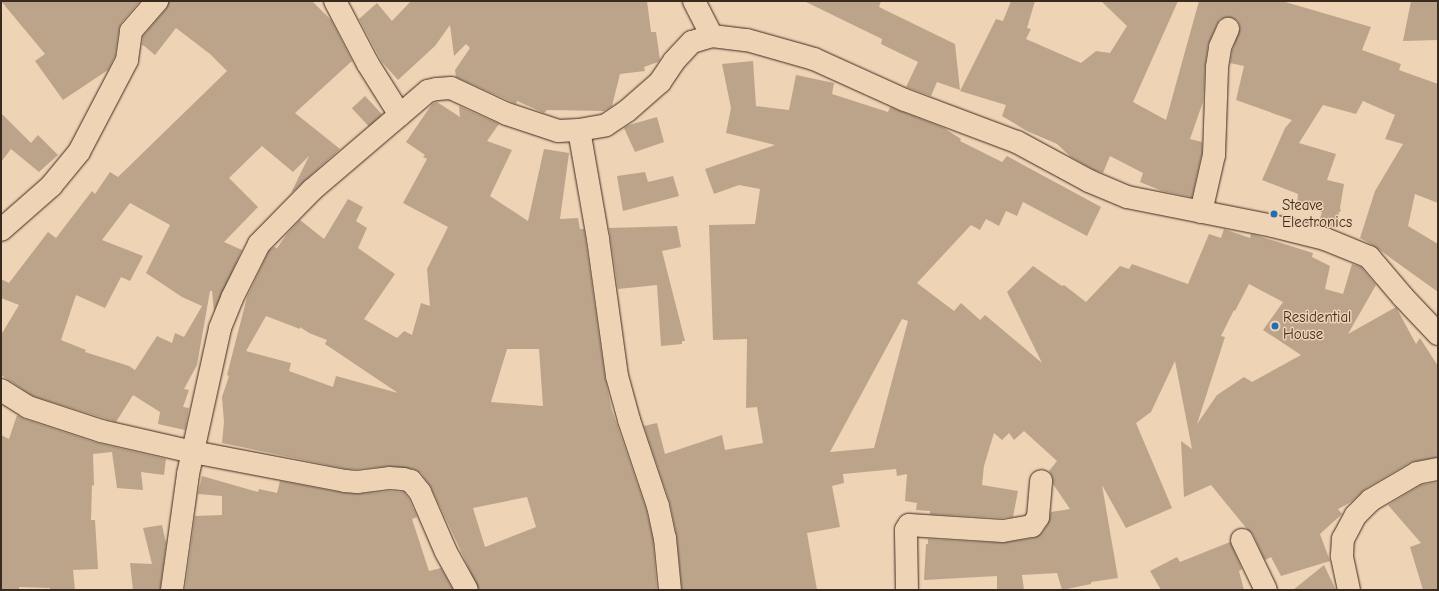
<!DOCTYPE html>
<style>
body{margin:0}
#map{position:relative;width:1439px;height:591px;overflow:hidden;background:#eed3b5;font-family:"Comic Neue",sans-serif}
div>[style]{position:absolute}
.building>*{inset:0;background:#bca48b;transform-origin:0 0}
.roads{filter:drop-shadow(0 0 1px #3b2a1e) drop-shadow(0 0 1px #3b2a1e)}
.street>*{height:22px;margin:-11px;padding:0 11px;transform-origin:11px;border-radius:11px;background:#eed3b5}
.dots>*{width:11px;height:11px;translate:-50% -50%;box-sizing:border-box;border:2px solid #eed3b5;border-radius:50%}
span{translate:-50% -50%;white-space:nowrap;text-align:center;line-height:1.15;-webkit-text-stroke:3px #eed3b5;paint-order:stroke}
.poi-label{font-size:15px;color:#3b2a1e}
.left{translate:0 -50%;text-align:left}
.frame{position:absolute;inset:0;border:2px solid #3b2a1e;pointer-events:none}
</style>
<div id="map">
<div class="building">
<i style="clip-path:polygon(1px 1px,140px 1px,121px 23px,119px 29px,115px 56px,108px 70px,63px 100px,35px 61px,45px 54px)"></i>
<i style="clip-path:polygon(evenodd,169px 1px,312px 1px,331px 20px,352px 61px,295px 113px,340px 149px,291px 193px,309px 156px,293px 172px,262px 146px,229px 178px,258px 207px,224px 242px,242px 250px,214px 311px,212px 291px,210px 291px,197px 365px,184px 389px,189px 390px,183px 407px,189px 408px,185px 430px,158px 424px,160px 412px,133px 395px,116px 422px,33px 396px,1px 375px,1px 335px,19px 305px,1px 298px,1px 279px,9px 283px,48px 232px,56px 238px,92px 191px,95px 194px,110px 172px,118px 177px,227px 71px,210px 54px,176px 28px,155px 55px,143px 45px,142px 46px,143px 36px,166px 9px,169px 1px,130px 203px,170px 225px,146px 273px,182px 297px,202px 306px,184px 337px,175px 333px,172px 343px,157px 336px,135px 370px,129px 366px,85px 352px,86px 350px,61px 340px,76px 295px,105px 308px,121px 277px,130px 281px,143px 256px,102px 240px,130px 203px)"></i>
<i style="clip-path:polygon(411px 1px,647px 1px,651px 32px,656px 32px,660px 60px,658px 62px,644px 67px,645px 71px,620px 74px,612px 106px,604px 111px,547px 110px,544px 113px,517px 101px,516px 104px,512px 102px,456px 77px,455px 70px,470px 48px,466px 44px,454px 56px,450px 25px,435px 46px,398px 80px,382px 62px,359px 19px,377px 3px,392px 21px)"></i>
<i style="clip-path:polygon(804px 1px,881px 1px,879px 7px,955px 44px,960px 90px,937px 82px,931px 96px,906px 87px,918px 62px,881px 44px,882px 39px)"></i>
<i style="clip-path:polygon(1011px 1px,1035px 1px,1027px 28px,1031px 29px,1026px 39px,1081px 63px,1096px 51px,1110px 53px,1127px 26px,1101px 1px,1178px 1px,1133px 102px,1166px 120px,1199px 1px,1282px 1px,1371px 27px,1362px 50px,1401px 64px,1399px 70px,1438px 84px,1438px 203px,1415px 194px,1408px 226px,1438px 244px,1438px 292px,1374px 246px,1360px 238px,1375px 191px,1403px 144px,1385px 139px,1395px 115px,1363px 101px,1356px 114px,1323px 105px,1299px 143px,1336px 154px,1327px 180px,1344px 184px,1340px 208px,1341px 211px,1339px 212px,1336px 228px,1319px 222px,1322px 212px,1297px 204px,1298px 194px,1262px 180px,1285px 128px,1292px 120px,1236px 100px,1244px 66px,1230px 63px,1232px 51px,1240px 27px,1238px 21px,1233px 18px,1226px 17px,1220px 19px,1217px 24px,1208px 45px,1205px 66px,1203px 102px,1190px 139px,1202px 142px,1202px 153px,1192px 197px,1162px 191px,1140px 182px,1143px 173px,1110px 156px,1103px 173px,1094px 170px,1071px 157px,1057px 144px,1027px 131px,1002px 116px,1006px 105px,960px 91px,996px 19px,1003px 21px)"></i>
<i style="clip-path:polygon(1411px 1px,1438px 1px,1438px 40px,1403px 41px)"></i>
<i style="clip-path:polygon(evenodd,753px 61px,756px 106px,789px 110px,796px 75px,834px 83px,832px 94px,888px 112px,890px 107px,944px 128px,961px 139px,960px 141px,1002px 162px,1007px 156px,1101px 207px,1087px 236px,1023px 202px,1017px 216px,1006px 211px,999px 226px,986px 219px,980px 230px,971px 225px,917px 283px,954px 311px,961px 303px,980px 320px,985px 315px,1042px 363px,1007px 292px,1033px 266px,1062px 286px,1064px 285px,1086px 302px,1120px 266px,1129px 269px,1132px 264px,1188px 284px,1209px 234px,1221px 238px,1224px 229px,1250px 238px,1251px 234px,1262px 237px,1313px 253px,1312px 257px,1330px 266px,1325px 289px,1343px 294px,1352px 264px,1361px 267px,1376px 285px,1348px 334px,1396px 307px,1416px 344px,1420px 338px,1438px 366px,1438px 457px,1411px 462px,1365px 489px,1351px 502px,1338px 509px,1342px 514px,1320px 534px,1330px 561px,1281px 576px,1271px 557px,1265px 560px,1253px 534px,1247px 529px,1211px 485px,1184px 497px,1181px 441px,1192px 449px,1175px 361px,1151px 412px,1136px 423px,1172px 508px,1126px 528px,1102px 485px,1118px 578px,1091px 582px,1091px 584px,1062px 590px,1057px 573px,1022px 575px,1024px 590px,997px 590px,997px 576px,924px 580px,926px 544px,928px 544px,928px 539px,1002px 543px,1034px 538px,1042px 533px,1048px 524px,1051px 512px,1070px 509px,1053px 484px,1052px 476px,1049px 471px,1057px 461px,1024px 431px,1014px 440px,1009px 433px,1002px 440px,994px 433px,984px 466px,982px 485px,1018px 491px,1013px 517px,1002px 518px,930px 514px,930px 511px,916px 510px,917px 503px,905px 501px,907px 474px,897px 476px,896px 469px,843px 474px,844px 483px,832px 486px,840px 527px,807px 533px,817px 590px,682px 590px,677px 537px,670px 503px,644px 426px,657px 423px,665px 454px,722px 435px,725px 450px,763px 443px,757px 407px,746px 408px,747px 339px,713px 340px,709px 225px,755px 224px,760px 189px,739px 185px,714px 194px,705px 169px,775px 145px,726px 133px,731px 108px,722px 64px,753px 61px,1249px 284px,1283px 302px,1263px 330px,1301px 355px,1252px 382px,1244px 377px,1217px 395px,1197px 424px,1225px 337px,1221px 336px,1234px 310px,1235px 311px,1249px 284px,753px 61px,902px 319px,908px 321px,874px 448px,830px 452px,902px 319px)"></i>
<i style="left:365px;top:96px;width:25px;height:18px;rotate:47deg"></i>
<i style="clip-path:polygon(evenodd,437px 102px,460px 117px,459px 106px,499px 124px,487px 141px,512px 150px,490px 196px,528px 221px,544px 149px,569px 153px,560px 219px,578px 218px,580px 229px,584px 229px,605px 378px,612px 410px,646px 509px,653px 540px,657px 590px,479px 590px,431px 487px,421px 473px,414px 469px,390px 466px,357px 469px,347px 469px,222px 443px,224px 422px,222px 397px,229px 376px,227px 375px,247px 297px,269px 251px,274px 247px,277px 248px,287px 234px,300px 220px,324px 239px,348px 199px,363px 207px,356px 221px,367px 228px,358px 248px,395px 274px,364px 319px,397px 338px,404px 331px,412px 335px,421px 303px,430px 306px,427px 269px,448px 227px,403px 203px,427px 159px,423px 157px,425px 155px,406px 142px,432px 104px,437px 102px,266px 316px,300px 329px,300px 327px,309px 333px,327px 340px,325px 344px,398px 393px,336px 376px,333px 387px,289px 371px,291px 363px,246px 351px,266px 316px,437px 102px,507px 349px,539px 349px,543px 406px,491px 402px,507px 349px,437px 102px,527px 497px,536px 527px,485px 547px,473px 508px,527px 497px)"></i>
<i style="clip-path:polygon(1px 113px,31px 143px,38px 135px,58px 155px,39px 172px,11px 149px,1px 162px)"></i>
<i style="clip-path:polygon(657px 117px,664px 142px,635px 152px,624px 128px,629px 125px)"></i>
<i style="clip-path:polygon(645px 172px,648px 182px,673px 176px,679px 196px,623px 211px,617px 176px)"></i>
<i style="clip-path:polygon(677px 226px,681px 247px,662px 251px,685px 341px,682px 341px,682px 344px,661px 346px,657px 285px,618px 289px,609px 228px)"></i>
<i style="clip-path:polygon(17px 415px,24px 419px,97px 443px,166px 459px,164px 475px,141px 472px,143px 490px,117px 488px,112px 452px,93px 454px,94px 486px,92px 485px,91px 520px,95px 520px,98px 569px,73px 570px,75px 590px,50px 590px,50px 588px,19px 587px,19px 590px,1px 590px,1px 435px,9px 439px)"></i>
<i style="clip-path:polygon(202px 476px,258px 492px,259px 489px,277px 493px,280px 481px,344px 493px,358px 494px,389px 491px,404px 492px,409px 499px,417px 517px,412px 519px,429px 571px,441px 568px,453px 590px,185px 590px,195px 516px,222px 515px,222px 496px,198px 494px)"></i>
<i style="clip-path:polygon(1438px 482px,1438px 590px,1423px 590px,1410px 547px,1421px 543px,1388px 505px,1421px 485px)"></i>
<i style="clip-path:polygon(162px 525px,166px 543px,160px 590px,133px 590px,130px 563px,152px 564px,143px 528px)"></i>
<i style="clip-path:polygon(1230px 542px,1242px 569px,1239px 571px,1244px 590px,1161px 590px,1150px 571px,1177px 557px,1180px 562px)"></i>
<i style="clip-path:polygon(1324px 565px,1336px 590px,1293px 590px)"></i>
</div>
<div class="roads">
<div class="street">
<i style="left:335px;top:1px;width:71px;rotate:62.4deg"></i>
<i style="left:368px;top:64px;width:60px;rotate:57.9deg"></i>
<i style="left:694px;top:1px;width:39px;rotate:63deg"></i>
<i style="left:579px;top:130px;width:111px;rotate:80.1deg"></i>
<i style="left:598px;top:239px;width:138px;rotate:82.1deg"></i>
<i style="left:617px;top:376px;width:46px;rotate:74.7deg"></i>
<i style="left:629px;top:420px;width:91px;rotate:71.4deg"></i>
<i style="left:658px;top:506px;width:33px;rotate:78deg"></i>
<i style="left:665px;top:538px;width:52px;rotate:84.5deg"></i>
<i style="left:1201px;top:212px;width:58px;rotate:-77.2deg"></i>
<i style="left:1214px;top:155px;width:88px;rotate:-88deg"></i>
<i style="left:1217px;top:67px;width:20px;rotate:-81deg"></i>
<i style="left:1220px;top:47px;width:20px;rotate:-66deg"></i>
<i style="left:1px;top:230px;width:67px;rotate:-41.3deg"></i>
<i style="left:51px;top:186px;width:44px;rotate:-50.5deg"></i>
<i style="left:79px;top:152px;width:104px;rotate:-62.4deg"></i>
<i style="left:127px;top:60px;width:29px;rotate:-82deg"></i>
<i style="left:131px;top:31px;width:40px;rotate:-49deg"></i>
<i style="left:1px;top:390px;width:32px;rotate:32deg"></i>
<i style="left:28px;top:407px;width:77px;rotate:18.2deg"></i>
<i style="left:101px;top:431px;width:94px;rotate:12.9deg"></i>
<i style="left:193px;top:452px;width:155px;rotate:10.8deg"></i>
<i style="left:345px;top:481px;width:12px;rotate:5deg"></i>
<i style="left:357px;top:482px;width:32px;rotate:-7deg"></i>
<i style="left:389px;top:478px;width:14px;rotate:4deg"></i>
<i style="left:403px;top:479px;width:8px;rotate:14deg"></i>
<i style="left:411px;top:481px;width:14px;rotate:51deg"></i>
<i style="left:420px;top:492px;width:65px;rotate:66.6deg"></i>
<i style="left:446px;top:552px;width:43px;rotate:61.1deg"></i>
<i style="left:1242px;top:540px;width:55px;rotate:64.4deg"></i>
<i style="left:172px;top:590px;width:117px;rotate:-82.1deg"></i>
<i style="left:188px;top:474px;width:149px;rotate:-77.6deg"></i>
<i style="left:220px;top:328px;width:32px;rotate:-68deg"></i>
<i style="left:232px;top:298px;width:60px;rotate:-63.4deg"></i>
<i style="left:259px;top:244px;width:76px;rotate:-45.5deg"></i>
<i style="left:312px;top:190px;width:153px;rotate:-40.5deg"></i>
<i style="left:428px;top:91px;width:9px;rotate:-13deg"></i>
<i style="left:437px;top:89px;width:14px;rotate:-4deg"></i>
<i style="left:451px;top:88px;width:62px;rotate:24.9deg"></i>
<i style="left:507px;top:114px;width:54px;rotate:18.4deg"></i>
<i style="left:558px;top:131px;width:21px;rotate:-3deg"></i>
<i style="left:579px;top:130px;width:27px;rotate:-10deg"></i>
<i style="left:606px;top:125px;width:25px;rotate:-34deg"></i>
<i style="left:627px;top:111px;width:44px;rotate:-41.3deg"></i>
<i style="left:660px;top:82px;width:25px;rotate:-56deg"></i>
<i style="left:674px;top:61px;width:26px;rotate:-47deg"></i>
<i style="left:692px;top:42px;width:21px;rotate:-17deg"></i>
<i style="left:712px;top:36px;width:35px;rotate:7deg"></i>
<i style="left:747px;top:40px;width:70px;rotate:15.8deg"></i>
<i style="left:814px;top:59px;width:100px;rotate:24.3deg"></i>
<i style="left:905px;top:100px;width:120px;rotate:20.6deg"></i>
<i style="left:1017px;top:142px;width:82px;rotate:28.4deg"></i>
<i style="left:1089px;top:181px;width:41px;rotate:22.8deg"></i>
<i style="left:1127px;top:197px;width:149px;rotate:11.2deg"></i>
<i style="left:1273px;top:226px;width:54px;rotate:14deg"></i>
<i style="left:1325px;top:239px;width:48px;rotate:22.2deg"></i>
<i style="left:1369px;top:257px;width:52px;rotate:49.6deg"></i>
<i style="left:1403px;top:297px;width:51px;rotate:46.6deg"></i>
<i style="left:907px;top:590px;width:60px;rotate:-91deg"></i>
<i style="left:906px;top:530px;width:6px;rotate:-59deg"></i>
<i style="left:909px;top:525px;width:94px;rotate:3.7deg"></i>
<i style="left:1003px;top:531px;width:29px;rotate:-10deg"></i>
<i style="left:1032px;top:526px;width:11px;rotate:-56deg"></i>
<i style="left:1038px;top:517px;width:36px;rotate:-85deg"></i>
<i style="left:1349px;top:590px;width:35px;rotate:-102deg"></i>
<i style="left:1342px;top:556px;width:17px;rotate:-87deg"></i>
<i style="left:1343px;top:539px;width:27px;rotate:-62deg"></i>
<i style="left:1356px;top:515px;width:21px;rotate:-45deg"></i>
<i style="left:1371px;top:500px;width:53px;rotate:-30.4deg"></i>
<i style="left:1417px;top:473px;width:21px;rotate:-11deg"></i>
</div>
</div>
<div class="dots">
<i style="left:1274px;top:214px;background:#1f6fb2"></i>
<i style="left:1275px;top:326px;background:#1f6fb2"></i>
</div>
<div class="poi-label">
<span class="left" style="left:1282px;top:214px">Steave<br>Electronics</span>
<span class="left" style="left:1283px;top:326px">Residential<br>House</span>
</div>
<div class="frame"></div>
</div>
